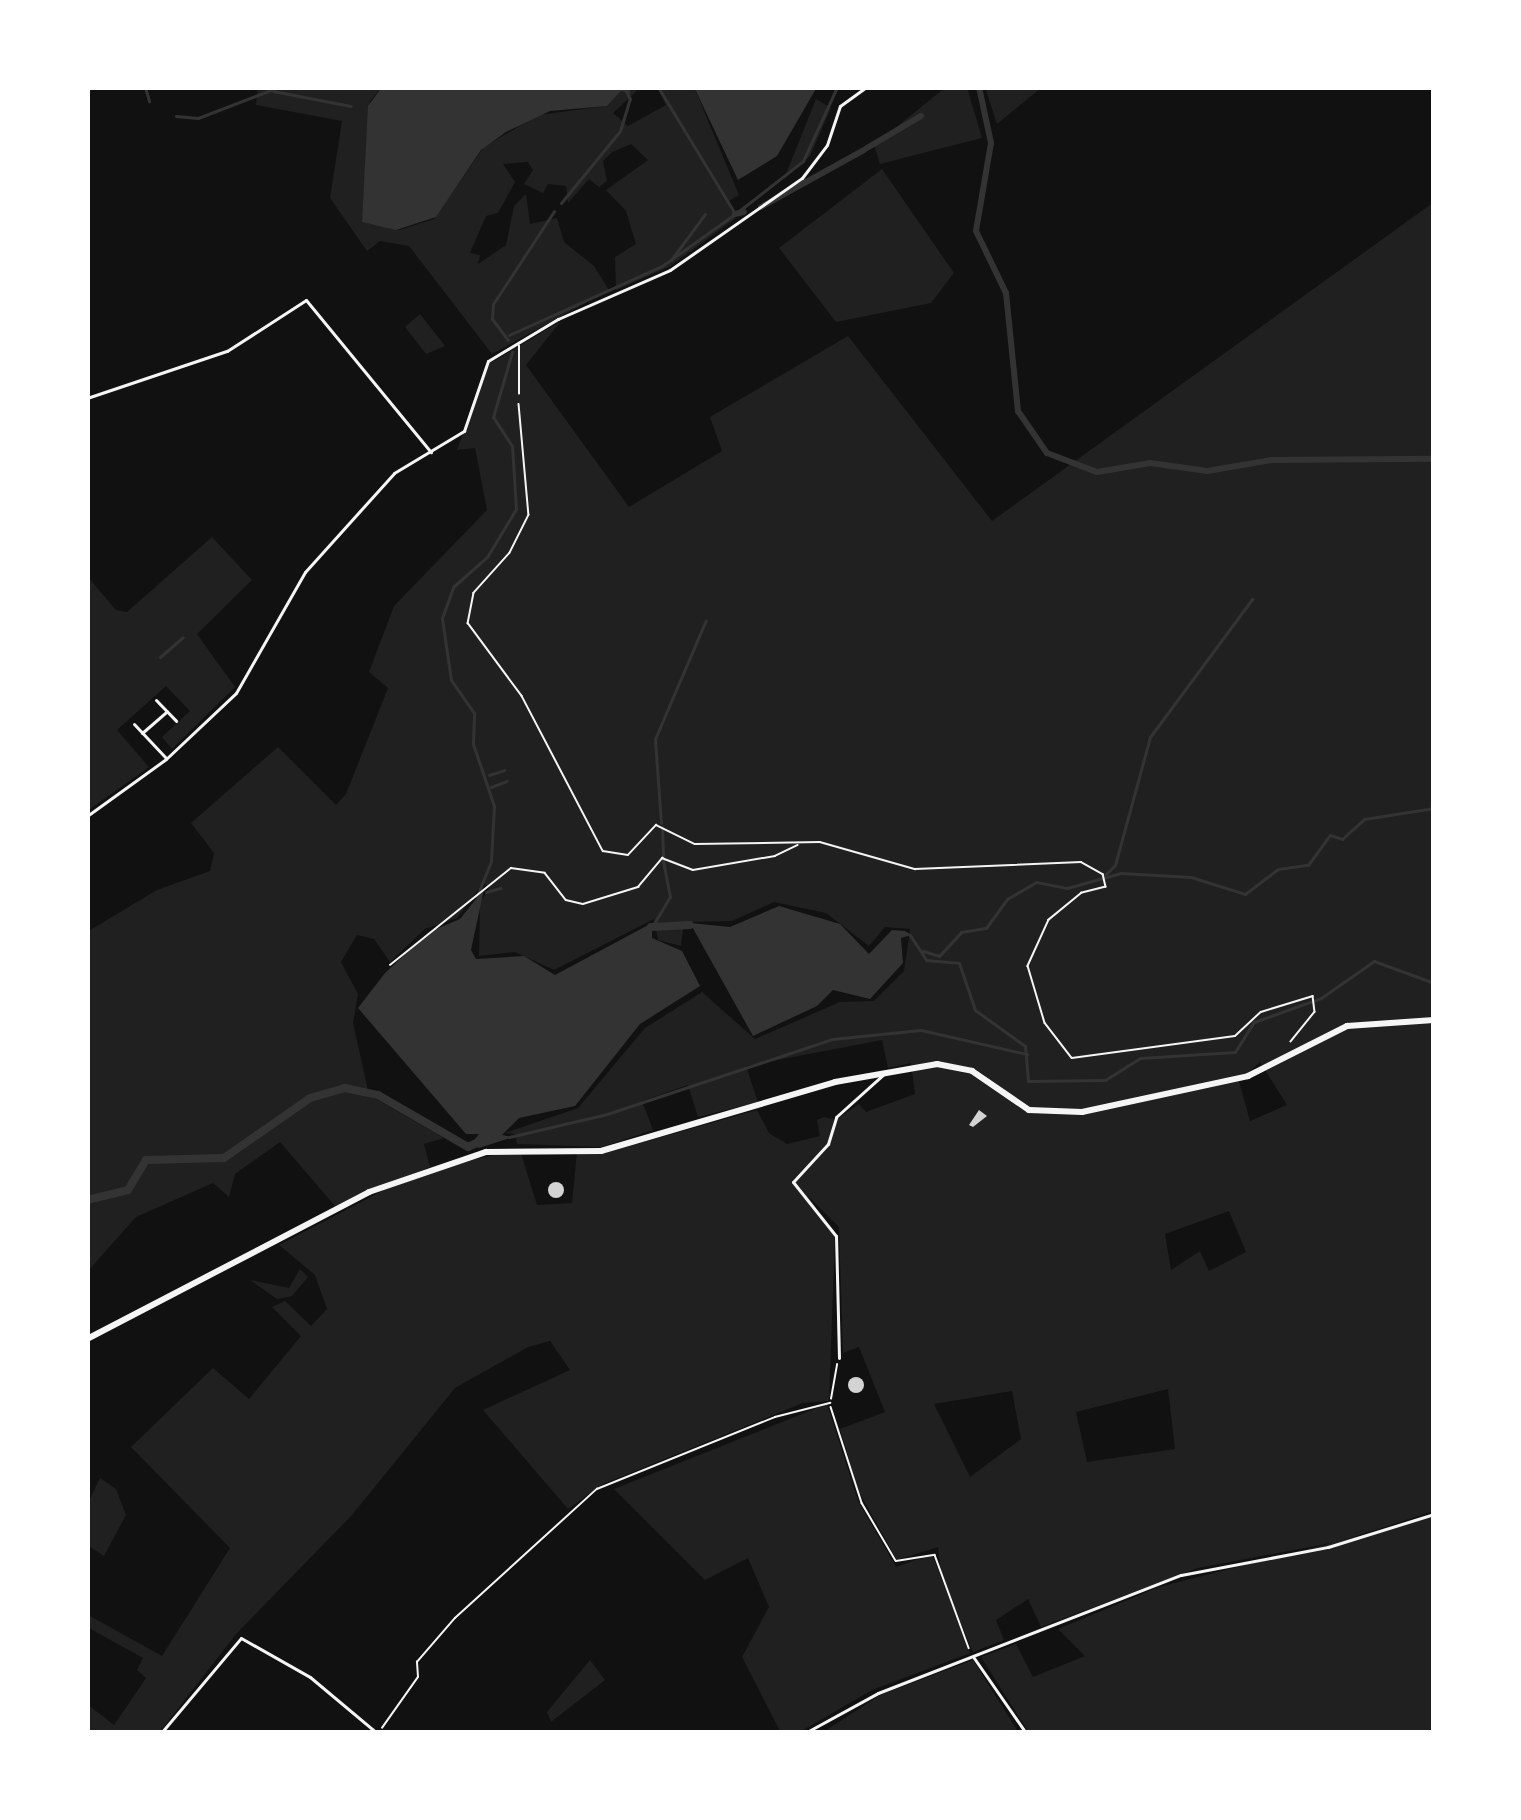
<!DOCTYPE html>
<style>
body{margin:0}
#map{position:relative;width:1521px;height:1820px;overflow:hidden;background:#111;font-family:"Roboto Serif",serif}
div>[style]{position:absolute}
.green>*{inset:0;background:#202020}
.water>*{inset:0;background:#333}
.stream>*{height:3px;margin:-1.5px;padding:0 1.5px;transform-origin:1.5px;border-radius:1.5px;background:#333}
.canal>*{height:6px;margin:-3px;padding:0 3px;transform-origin:3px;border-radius:3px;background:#333}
.river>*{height:8px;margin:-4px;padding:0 4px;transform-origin:4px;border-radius:4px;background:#333}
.building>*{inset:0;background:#d3d3d3}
.round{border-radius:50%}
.path>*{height:1.5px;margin:-0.75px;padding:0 0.75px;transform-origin:0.75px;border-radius:0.75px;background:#f5f5f5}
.service>*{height:1.5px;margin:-0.75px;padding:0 0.75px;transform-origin:0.75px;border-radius:0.75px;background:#f5f5f5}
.minor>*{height:3px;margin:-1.5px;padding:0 1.5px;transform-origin:1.5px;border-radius:1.5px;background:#f5f5f5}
.primary>*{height:6px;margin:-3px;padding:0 3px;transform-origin:3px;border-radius:3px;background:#f5f5f5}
span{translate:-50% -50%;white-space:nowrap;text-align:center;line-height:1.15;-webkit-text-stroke:9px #fff;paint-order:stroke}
.frame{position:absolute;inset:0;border:90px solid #fff;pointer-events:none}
</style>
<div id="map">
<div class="green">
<i style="clip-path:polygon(258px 87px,382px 87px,370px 101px,362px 222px,399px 230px,434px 219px,484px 147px,538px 115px,607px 106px,621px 91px,630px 94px,628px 87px,641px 87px,613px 113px,628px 126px,666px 105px,657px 87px,694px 87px,739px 195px,727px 202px,736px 218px,669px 267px,616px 290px,615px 257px,636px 244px,626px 211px,606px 190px,648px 160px,631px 144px,612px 152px,603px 161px,607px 181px,599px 187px,589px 179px,568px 203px,566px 186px,548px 184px,543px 193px,524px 184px,533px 170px,528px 162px,503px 164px,515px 182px,498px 213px,486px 216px,470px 253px,480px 255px,478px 264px,506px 245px,514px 206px,526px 194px,530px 224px,557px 218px,564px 242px,594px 266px,609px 290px,492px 354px,409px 246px,380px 241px,367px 251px,330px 198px,342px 121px,256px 105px)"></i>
<i style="clip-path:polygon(946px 87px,967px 87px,982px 138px,880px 164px,874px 145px)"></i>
<i style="clip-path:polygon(985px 87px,1042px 87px,997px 124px)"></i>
<i style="clip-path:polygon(816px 99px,831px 108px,810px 156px,784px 179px)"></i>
<i style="clip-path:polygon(882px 169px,954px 273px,931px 303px,836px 322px,779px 248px)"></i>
<i style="clip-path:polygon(evenodd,1434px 202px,1434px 1017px,1410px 1021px,1434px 1024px,1434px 1511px,1341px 1541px,1198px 1568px,1041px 1627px,1028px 1599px,996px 1620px,1004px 1640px,973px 1652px,942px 1579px,938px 1547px,897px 1560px,858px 1490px,840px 1429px,885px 1412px,859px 1347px,843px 1353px,839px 1227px,808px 1196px,835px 1237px,829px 1401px,803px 1403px,603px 1484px,568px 1509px,483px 1410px,570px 1370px,550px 1341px,528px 1347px,455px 1388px,352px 1515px,237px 1633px,159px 1733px,87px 1733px,87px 1704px,114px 1725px,146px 1678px,137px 1670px,143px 1658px,87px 1627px,90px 1616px,162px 1656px,230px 1548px,131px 1447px,213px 1368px,249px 1399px,301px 1336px,272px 1307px,285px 1301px,311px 1326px,327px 1309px,315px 1275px,279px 1245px,386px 1189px,475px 1159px,520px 1150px,537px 1205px,572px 1203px,577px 1152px,602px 1154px,757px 1110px,769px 1133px,787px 1144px,820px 1136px,817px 1120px,824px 1117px,836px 1120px,859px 1104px,866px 1112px,915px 1094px,911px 1063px,888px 1068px,882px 1040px,746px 1066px,758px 1102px,698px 1117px,688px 1085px,642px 1101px,653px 1130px,602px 1147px,517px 1144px,515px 1134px,505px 1133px,578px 1108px,645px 1028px,702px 992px,755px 1039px,840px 1002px,874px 1001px,904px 971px,910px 929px,885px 927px,869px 946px,826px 913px,774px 902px,732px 921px,684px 922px,681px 946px,658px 940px,654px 919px,554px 970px,515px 952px,479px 956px,480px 902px,490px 887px,483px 883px,457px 918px,425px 929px,390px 962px,374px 939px,357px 935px,341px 962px,358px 994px,353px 1023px,369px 1095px,444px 1138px,424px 1144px,430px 1167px,335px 1206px,280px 1142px,235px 1174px,229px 1197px,213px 1183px,136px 1217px,87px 1272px,87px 932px,157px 890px,210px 871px,214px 853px,191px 823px,278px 747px,336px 805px,346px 794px,388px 688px,369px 672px,394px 606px,487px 510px,475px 448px,457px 450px,489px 364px,561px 321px,526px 365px,629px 507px,722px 451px,710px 417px,848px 336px,992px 521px,1434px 202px,1260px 1062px,1287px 1105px,1250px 1121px,1239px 1081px,1260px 1062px,1434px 202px,1229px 1211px,1246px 1252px,1209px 1271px,1200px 1251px,1171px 1270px,1165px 1234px,1229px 1211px,1434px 202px,1168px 1389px,1175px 1449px,1087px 1462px,1076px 1412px,1168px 1389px,1434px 202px,1012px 1391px,1021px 1439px,970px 1477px,934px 1404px,1012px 1391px)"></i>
<i style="clip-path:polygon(420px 314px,445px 346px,426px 354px,405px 327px)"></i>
<i style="clip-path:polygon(212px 537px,252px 580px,197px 634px,235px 687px,172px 749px,162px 737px,190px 711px,166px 686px,117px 730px,149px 767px,87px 811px,87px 576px,116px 610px,127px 612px)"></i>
<i style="clip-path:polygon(300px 1269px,308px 1277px,292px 1296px,277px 1299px,250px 1280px,289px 1288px)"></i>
<i style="clip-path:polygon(827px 1404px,858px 1501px,892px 1560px,896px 1567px,932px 1554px,970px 1653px,872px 1690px,798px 1733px,781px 1733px,742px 1657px,769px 1607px,748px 1558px,705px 1580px,614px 1489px)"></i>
<i style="clip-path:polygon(100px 1478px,116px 1489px,126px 1515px,104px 1556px,87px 1545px,87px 1505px)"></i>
<i style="clip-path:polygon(1434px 1517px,1434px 1733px,1029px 1733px,981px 1657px,1016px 1644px,1033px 1677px,1085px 1656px,1058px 1629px,1159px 1587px)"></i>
<i style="clip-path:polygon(590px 1660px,605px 1680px,551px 1722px,547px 1712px)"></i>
<i style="clip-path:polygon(973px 1660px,1019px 1733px,822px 1733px,880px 1695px)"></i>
</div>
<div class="water">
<i style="clip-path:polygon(382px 87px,628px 87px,631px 94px,621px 91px,607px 106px,550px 111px,506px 132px,481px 150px,436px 217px,396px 230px,362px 222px,368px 106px)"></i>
<i style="clip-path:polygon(694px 87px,817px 87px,777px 156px,738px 180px)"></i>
<i style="clip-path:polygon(484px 889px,471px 950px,476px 959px,524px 956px,555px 975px,652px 923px,652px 938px,682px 951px,700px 986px,640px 1024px,575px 1106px,519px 1118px,502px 1135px,513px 1137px,479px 1148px,471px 1144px,479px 1134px,466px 1134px,358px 1008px,385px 973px,429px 932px,460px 919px)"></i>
<i style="clip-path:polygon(779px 906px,840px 924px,869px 954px,892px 930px,905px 931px,912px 935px,901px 938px,903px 963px,870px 999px,833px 990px,817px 1006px,753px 1036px,690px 923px,730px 927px)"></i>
</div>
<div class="stream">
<i style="left:145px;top:87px;width:15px;rotate:74deg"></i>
<i style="left:658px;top:87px;width:146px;rotate:58.7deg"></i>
<i style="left:273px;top:91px;width:79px;rotate:10.9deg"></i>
<i style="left:176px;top:116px;width:22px;rotate:5deg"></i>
<i style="left:198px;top:118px;width:78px;rotate:-21deg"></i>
<i style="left:561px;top:203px;width:93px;rotate:-50.7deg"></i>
<i style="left:620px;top:131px;width:34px;rotate:-73deg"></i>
<i style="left:630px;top:99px;width:13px;rotate:-117deg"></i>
<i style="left:671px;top:260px;width:57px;rotate:-53.5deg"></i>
<i style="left:509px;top:335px;width:168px;rotate:-24.3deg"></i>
<i style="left:662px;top:266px;width:90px;rotate:-35.5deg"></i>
<i style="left:735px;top:214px;width:86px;rotate:-37.9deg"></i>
<i style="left:803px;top:161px;width:81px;rotate:-65.3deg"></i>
<i style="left:508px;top:340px;width:26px;rotate:-127deg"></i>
<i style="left:492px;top:319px;width:15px;rotate:-86deg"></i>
<i style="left:493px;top:304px;width:111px;rotate:-56.7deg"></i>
<i style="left:160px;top:657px;width:30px;rotate:-41deg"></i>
<i style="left:489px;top:775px;width:16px;rotate:-18deg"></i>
<i style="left:491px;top:787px;width:17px;rotate:-21deg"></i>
<i style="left:661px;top:823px;width:84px;rotate:-94.1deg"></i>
<i style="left:655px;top:739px;width:129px;rotate:-66.8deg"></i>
<i style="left:662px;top:827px;width:29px;rotate:88deg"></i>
<i style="left:1104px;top:876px;width:16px;rotate:-45deg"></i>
<i style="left:1115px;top:865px;width:133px;rotate:-74.7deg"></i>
<i style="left:1150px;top:737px;width:172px;rotate:-53.5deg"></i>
<i style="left:486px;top:892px;width:15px;rotate:-16deg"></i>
<i style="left:477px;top:896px;width:38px;rotate:-68deg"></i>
<i style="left:491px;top:861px;width:55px;rotate:-86.9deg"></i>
<i style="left:494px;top:806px;width:65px;rotate:-108.7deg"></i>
<i style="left:473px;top:744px;width:31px;rotate:-88deg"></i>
<i style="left:474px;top:713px;width:40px;rotate:-124.9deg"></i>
<i style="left:451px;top:680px;width:63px;rotate:-98.3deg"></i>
<i style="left:442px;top:618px;width:33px;rotate:-70deg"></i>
<i style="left:453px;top:587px;width:45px;rotate:-41.4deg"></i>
<i style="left:487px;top:557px;width:56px;rotate:-58.9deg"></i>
<i style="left:516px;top:509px;width:63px;rotate:-93.6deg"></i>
<i style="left:512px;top:446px;width:35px;rotate:-123deg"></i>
<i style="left:493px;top:417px;width:68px;rotate:-73.7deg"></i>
<i style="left:653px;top:925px;width:33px;rotate:-59deg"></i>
<i style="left:670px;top:897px;width:37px;rotate:-101deg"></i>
<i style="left:910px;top:935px;width:30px;rotate:57deg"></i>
<i style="left:926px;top:960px;width:33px;rotate:5deg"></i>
<i style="left:959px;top:963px;width:50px;rotate:71.2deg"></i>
<i style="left:975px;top:1010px;width:62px;rotate:35.8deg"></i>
<i style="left:1025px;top:1046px;width:35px;rotate:85deg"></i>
<i style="left:1028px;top:1081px;width:77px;rotate:-0.7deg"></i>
<i style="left:1105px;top:1080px;width:41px;rotate:-32.2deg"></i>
<i style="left:1140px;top:1058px;width:95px;rotate:-3.6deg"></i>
<i style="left:1235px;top:1052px;width:36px;rotate:-58deg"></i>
<i style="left:1254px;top:1022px;width:71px;rotate:-19.7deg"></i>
<i style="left:1321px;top:998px;width:65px;rotate:-34.9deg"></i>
<i style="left:1374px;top:961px;width:64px;rotate:20.1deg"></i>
<i style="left:923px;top:951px;width:17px;rotate:17deg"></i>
<i style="left:939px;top:956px;width:33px;rotate:-47deg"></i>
<i style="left:961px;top:932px;width:25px;rotate:-9deg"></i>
<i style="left:986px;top:928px;width:36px;rotate:-54deg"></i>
<i style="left:1007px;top:899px;width:34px;rotate:-30deg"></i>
<i style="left:1036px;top:882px;width:32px;rotate:11deg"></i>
<i style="left:1067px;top:888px;width:56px;rotate:-15.5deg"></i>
<i style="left:1121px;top:873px;width:70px;rotate:3.3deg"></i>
<i style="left:1191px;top:877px;width:57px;rotate:17.5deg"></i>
<i style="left:1245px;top:894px;width:41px;rotate:-37.1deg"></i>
<i style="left:1278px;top:869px;width:30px;rotate:-8deg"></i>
<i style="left:1308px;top:865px;width:37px;rotate:-54deg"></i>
<i style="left:1330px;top:835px;width:13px;rotate:18deg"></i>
<i style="left:1342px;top:839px;width:30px;rotate:-42deg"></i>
<i style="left:1364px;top:819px;width:71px;rotate:-8.9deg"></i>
<i style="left:509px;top:1137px;width:101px;rotate:-13.2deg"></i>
<i style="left:607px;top:1114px;width:237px;rotate:-18.4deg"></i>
<i style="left:832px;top:1039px;width:89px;rotate:-5.8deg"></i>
<i style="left:921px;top:1030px;width:109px;rotate:12.8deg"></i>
</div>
<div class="canal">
<i style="left:979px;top:87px;width:57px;rotate:77.9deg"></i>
<i style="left:991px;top:143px;width:89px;rotate:99.7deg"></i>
<i style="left:976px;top:231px;width:69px;rotate:64.2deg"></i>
<i style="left:1006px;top:293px;width:119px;rotate:84.2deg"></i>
<i style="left:1018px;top:411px;width:51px;rotate:55.4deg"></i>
<i style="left:1047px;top:453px;width:53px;rotate:20.8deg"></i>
<i style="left:1097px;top:472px;width:54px;rotate:-9.6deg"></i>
<i style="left:1150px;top:463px;width:58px;rotate:8deg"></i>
<i style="left:1207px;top:471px;width:66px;rotate:-9.6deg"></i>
<i style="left:1272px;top:460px;width:162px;rotate:-0.4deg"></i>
<i style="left:867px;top:148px;width:63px;rotate:-30.7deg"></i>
<i style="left:761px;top:207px;width:118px;rotate:-29deg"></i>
<i style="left:735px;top:214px;width:9px;rotate:-13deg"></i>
</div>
<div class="river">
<i style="left:651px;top:927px;width:39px;rotate:-3deg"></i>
<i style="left:87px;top:1200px;width:42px;rotate:-13.7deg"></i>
<i style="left:128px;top:1190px;width:35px;rotate:-59deg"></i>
<i style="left:146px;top:1160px;width:78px;rotate:-1.5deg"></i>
<i style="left:224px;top:1158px;width:105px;rotate:-34.9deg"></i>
<i style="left:310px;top:1098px;width:36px;rotate:-16deg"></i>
<i style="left:345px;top:1088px;width:34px;rotate:12deg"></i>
<i style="left:378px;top:1095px;width:104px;rotate:30deg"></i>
<i style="left:468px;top:1147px;width:14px;rotate:-25deg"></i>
</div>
<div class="building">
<i style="clip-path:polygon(979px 1110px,987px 1116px,973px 1127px,969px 1125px)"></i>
<i class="round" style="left:548px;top:1182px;width:16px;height:16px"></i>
<i class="round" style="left:848px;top:1377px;width:16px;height:16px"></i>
</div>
<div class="path">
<i style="left:519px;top:404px;width:111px;rotate:84.9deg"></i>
<i style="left:529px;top:515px;width:42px;rotate:116.6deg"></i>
<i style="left:510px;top:553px;width:54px;rotate:132deg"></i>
<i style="left:474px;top:593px;width:31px;rotate:101deg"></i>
<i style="left:468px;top:623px;width:91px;rotate:53.5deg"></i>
<i style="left:522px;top:696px;width:175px;rotate:62.4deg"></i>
<i style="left:603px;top:851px;width:25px;rotate:9deg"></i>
<i style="left:628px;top:855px;width:41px;rotate:-47deg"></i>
<i style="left:656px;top:825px;width:43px;rotate:26deg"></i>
<i style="left:695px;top:844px;width:125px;rotate:-0.9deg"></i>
<i style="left:820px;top:842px;width:99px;rotate:15.9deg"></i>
<i style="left:915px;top:869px;width:166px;rotate:-2.4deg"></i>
<i style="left:1081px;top:862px;width:25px;rotate:29deg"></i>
<i style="left:1103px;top:874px;width:13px;rotate:77deg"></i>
<i style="left:1106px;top:887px;width:25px;rotate:166deg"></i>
<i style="left:1082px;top:893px;width:43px;rotate:140.7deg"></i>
<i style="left:1049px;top:920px;width:51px;rotate:114.5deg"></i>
<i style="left:1028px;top:966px;width:59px;rotate:73.4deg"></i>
<i style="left:1045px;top:1023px;width:44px;rotate:52.4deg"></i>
<i style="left:1072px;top:1058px;width:164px;rotate:-7.7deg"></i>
<i style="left:1235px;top:1036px;width:35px;rotate:-43deg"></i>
<i style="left:1261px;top:1012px;width:54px;rotate:-17.1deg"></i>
<i style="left:1313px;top:996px;width:16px;rotate:83deg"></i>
<i style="left:1315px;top:1012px;width:38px;rotate:129deg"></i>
<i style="left:390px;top:965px;width:155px;rotate:-38.7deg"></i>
<i style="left:511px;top:868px;width:34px;rotate:8deg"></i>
<i style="left:545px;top:873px;width:34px;rotate:52deg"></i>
<i style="left:566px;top:900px;width:17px;rotate:13deg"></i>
<i style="left:583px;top:904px;width:58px;rotate:-17.2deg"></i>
<i style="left:638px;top:887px;width:38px;rotate:-50deg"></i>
<i style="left:662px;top:858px;width:33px;rotate:21deg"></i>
<i style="left:693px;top:870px;width:83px;rotate:-9.7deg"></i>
<i style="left:775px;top:856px;width:25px;rotate:-26deg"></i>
<i style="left:831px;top:1399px;width:35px;rotate:-80deg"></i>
<i style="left:831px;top:1407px;width:101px;rotate:72.1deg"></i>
<i style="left:862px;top:1503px;width:67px;rotate:59.6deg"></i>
<i style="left:896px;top:1561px;width:39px;rotate:-9deg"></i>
<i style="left:935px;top:1555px;width:99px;rotate:69.9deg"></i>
<i style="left:382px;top:1728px;width:62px;rotate:-54.8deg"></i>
<i style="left:418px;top:1677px;width:15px;rotate:-94deg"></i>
<i style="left:417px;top:1662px;width:58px;rotate:-49.2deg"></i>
<i style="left:455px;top:1618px;width:192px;rotate:-42.3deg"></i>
<i style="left:597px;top:1489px;width:192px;rotate:-22deg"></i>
<i style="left:775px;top:1417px;width:57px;rotate:-14.3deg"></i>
</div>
<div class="service">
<i style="left:519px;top:394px;width:48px;rotate:-90deg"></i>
</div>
<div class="minor">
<i style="left:87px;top:398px;width:148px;rotate:-18.6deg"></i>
<i style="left:227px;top:351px;width:94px;rotate:-32.8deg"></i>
<i style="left:306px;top:300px;width:197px;rotate:50.6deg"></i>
<i style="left:156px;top:700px;width:29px;rotate:46deg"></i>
<i style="left:134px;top:724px;width:47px;rotate:46.7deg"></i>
<i style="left:142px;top:733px;width:33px;rotate:-41deg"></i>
<i style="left:87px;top:816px;width:97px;rotate:-35.8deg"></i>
<i style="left:166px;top:759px;width:96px;rotate:-43.3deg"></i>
<i style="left:236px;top:693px;width:139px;rotate:-60.3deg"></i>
<i style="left:305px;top:572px;width:133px;rotate:-48deg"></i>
<i style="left:394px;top:473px;width:82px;rotate:-31deg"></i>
<i style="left:464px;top:431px;width:74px;rotate:-71.1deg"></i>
<i style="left:488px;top:361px;width:82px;rotate:-31deg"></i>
<i style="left:558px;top:319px;width:122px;rotate:-23.6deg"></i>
<i style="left:670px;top:270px;width:161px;rotate:-34.9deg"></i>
<i style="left:802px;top:178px;width:41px;rotate:-52.9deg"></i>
<i style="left:827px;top:145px;width:41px;rotate:-71.6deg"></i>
<i style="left:840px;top:106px;width:32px;rotate:-36deg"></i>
<i style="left:839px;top:1358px;width:122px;rotate:-91.4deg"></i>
<i style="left:836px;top:1236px;width:69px;rotate:-128.5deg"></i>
<i style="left:793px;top:1182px;width:52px;rotate:-47.4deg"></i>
<i style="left:828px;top:1144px;width:28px;rotate:-73deg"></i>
<i style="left:836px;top:1117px;width:66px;rotate:-41.9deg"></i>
<i style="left:974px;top:1658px;width:91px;rotate:55.3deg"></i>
<i style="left:161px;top:1733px;width:124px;rotate:-49.9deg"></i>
<i style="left:241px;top:1638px;width:79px;rotate:29.5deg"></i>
<i style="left:310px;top:1677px;width:87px;rotate:39.9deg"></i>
<i style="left:805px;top:1733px;width:83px;rotate:-28.7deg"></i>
<i style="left:878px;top:1693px;width:325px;rotate:-21.3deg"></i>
<i style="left:1181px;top:1575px;width:150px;rotate:-10.8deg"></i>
<i style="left:1328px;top:1547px;width:111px;rotate:-17.3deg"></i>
</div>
<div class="primary">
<i style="left:87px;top:1339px;width:318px;rotate:-27.5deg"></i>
<i style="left:369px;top:1192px;width:124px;rotate:-18.9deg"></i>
<i style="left:486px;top:1152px;width:115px;rotate:-0.5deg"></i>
<i style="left:601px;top:1151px;width:244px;rotate:-16.4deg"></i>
<i style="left:835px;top:1082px;width:104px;rotate:-10deg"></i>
<i style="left:937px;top:1064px;width:36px;rotate:11deg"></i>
<i style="left:972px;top:1071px;width:69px;rotate:34.4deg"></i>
<i style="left:1029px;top:1110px;width:53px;rotate:2.2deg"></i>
<i style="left:1082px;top:1112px;width:170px;rotate:-12.2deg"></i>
<i style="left:1248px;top:1076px;width:111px;rotate:-26.8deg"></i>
<i style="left:1347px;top:1026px;width:87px;rotate:-3.9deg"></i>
</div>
<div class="frame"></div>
</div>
